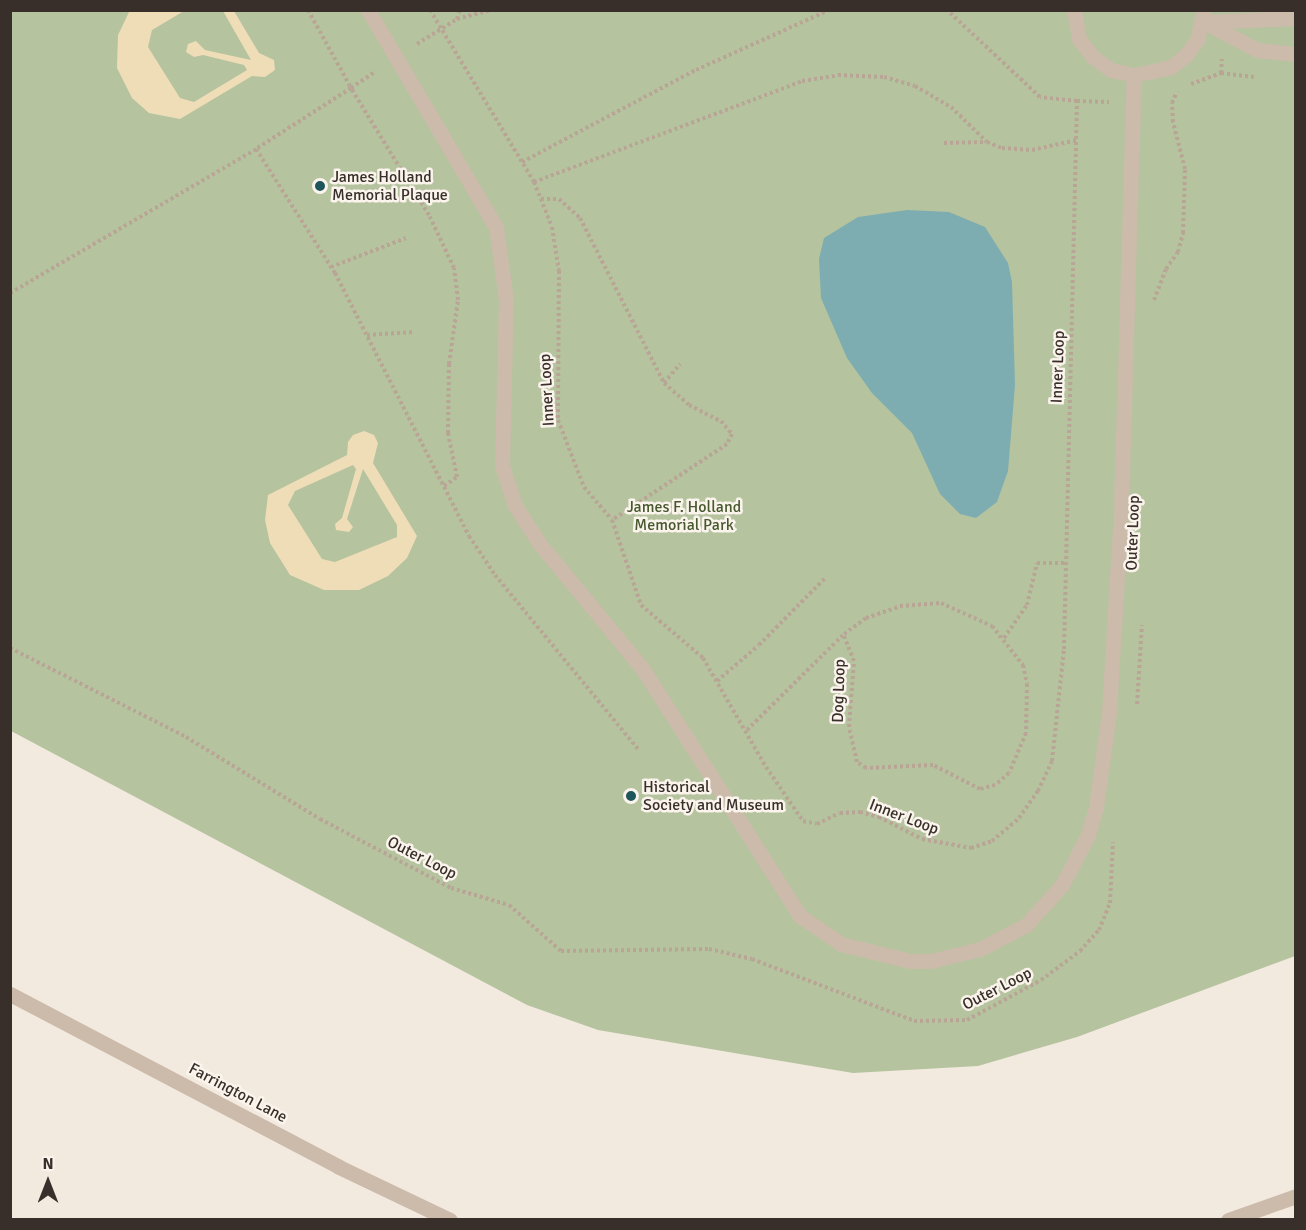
<!DOCTYPE html>
<style>
body{margin:0}
#map{position:relative;width:1306px;height:1230px;overflow:hidden;background:#f3eadf;font-family:Signika,sans-serif}
div>[style]{position:absolute}
.green>*{inset:0;background:#b5c39f}
.sand>*{inset:0;background:#eeddb7}
.water>*{inset:0;background:#7eadb1}
.path>*{height:4px;margin-top:-2px;transform-origin:0;background:repeating-linear-gradient(90deg,#b8a595 0 3px,transparent 0 6px)}
.service>*{height:15px;margin:-7.5px;padding:0 7.5px;transform-origin:7.5px;border-radius:7.5px;background:#ccbbab}
.minor>*{height:15px;margin:-7.5px;padding:0 7.5px;transform-origin:7.5px;border-radius:7.5px;background:#ccbbab}
.dots>*{width:16px;height:16px;translate:-50% -50%;box-sizing:border-box;border:3px solid #faf4ec;border-radius:50%}
span{translate:-50% -50%;white-space:nowrap;text-align:center;line-height:1.15;-webkit-text-stroke:5px #faf4ec;paint-order:stroke}
.poi-label{font-size:16px;color:#392f2a}
.left{translate:0 -50%;text-align:left}
.street-label{font-size:16px;color:#392f2a}
.park-label{font-size:16px;color:#47582e}
.frame{position:absolute;inset:0;border:12px solid #392f2a;pointer-events:none}
.north{position:absolute;left:18px;top:1152px;width:60px;height:60px;-webkit-text-stroke:4px #faf4ec;paint-order:stroke;rotate:0deg;font-size:16px;font-weight:700;line-height:24px;text-align:center;color:#392f2a}
.north::after{content:'';display:block;margin:auto;width:21px;height:27px;background:#392f2a;clip-path:polygon(50% 0,100% 100%,50% 72%,0 100%)}
</style>
<div id="map">
<div class="green">
<i style="clip-path:polygon(10px 11px,1295px 11px,1295px 956px,1077px 1037px,978px 1066px,853px 1073px,598px 1030px,527px 1005px,11px 731px)"></i>
</div>
<div class="sand">
<i style="clip-path:polygon(130px 10px,184px 11px,152px 30px,148px 47px,180px 98px,194px 102px,247px 70px,244px 65px,203px 55px,194px 57px,186px 52px,188px 44px,196px 41px,205px 50px,251px 60px,223px 11px,234px 11px,259px 53px,274px 60px,275px 70px,265px 77px,252px 76px,180px 119px,149px 113px,132px 98px,117px 68px,118px 35px)"></i>
<i style="clip-path:polygon(evenodd,364px 431px,374px 435px,378px 443px,373px 463px,417px 536px,407px 558px,388px 576px,359px 590px,324px 590px,290px 575px,270px 543px,265px 520px,268px 495px,347px 455px,348px 442px,353px 435px,364px 431px,353px 465px,356px 469px,342px 518px,335px 524px,336px 530px,349px 532px,353px 527px,347px 519px,363px 469px,397px 525px,397px 537px,335px 562px,322px 559px,288px 505px,295px 491px,353px 465px)"></i>
</div>
<div class="water">
<i style="clip-path:polygon(907px 210px,949px 212px,985px 227px,1008px 263px,1012px 282px,1015px 385px,1008px 471px,997px 502px,976px 518px,960px 514px,940px 494px,912px 433px,872px 393px,847px 358px,821px 298px,819px 259px,824px 238px,858px 217px)"></i>
</div>
<div class="path">
<i style="left:308px;top:10px;width:89px;rotate:61.1deg"></i>
<i style="left:351px;top:88px;width:30px;rotate:-34deg"></i>
<i style="left:430px;top:10px;width:201px;rotate:58.8deg"></i>
<i style="left:534px;top:182px;width:48px;rotate:68.2deg"></i>
<i style="left:552px;top:227px;width:45px;rotate:81deg"></i>
<i style="left:559px;top:271px;width:149px;rotate:90.4deg"></i>
<i style="left:558px;top:420px;width:72px;rotate:68.8deg"></i>
<i style="left:584px;top:487px;width:43px;rotate:49.7deg"></i>
<i style="left:612px;top:520px;width:90px;rotate:71.2deg"></i>
<i style="left:641px;top:605px;width:82px;rotate:40.5deg"></i>
<i style="left:703px;top:658px;width:126px;rotate:60deg"></i>
<i style="left:766px;top:767px;width:65px;rotate:55.6deg"></i>
<i style="left:803px;top:821px;width:14px;rotate:12deg"></i>
<i style="left:817px;top:824px;width:25px;rotate:-26deg"></i>
<i style="left:840px;top:813px;width:20px;rotate:-3deg"></i>
<i style="left:860px;top:812px;width:20px;rotate:15deg"></i>
<i style="left:879px;top:817px;width:48px;rotate:27.1deg"></i>
<i style="left:922px;top:839px;width:50px;rotate:10.4deg"></i>
<i style="left:971px;top:848px;width:22px;rotate:-18deg"></i>
<i style="left:992px;top:841px;width:35px;rotate:-40deg"></i>
<i style="left:1019px;top:818px;width:33px;rotate:-55deg"></i>
<i style="left:1038px;top:791px;width:33px;rotate:-65deg"></i>
<i style="left:1052px;top:761px;width:113px;rotate:-83.9deg"></i>
<i style="left:1064px;top:649px;width:548px;rotate:-88.64deg"></i>
<i style="left:1077px;top:101px;width:37px;rotate:-174deg"></i>
<i style="left:1040px;top:97px;width:127px;rotate:-136.9deg"></i>
<i style="left:457px;top:19px;width:34px;rotate:-15deg"></i>
<i style="left:417px;top:44px;width:47px;rotate:-32deg"></i>
<i style="left:457px;top:19px;width:9px;rotate:-72deg"></i>
<i style="left:1221px;top:73px;width:14px;rotate:-86deg"></i>
<i style="left:1191px;top:84px;width:32px;rotate:-20deg"></i>
<i style="left:1221px;top:73px;width:33px;rotate:7deg"></i>
<i style="left:1077px;top:101px;width:32px;rotate:2deg"></i>
<i style="left:944px;top:143px;width:42px;rotate:-1.4deg"></i>
<i style="left:522px;top:162px;width:197px;rotate:-27.9deg"></i>
<i style="left:696px;top:70px;width:146px;rotate:-24.3deg"></i>
<i style="left:534px;top:182px;width:286px;rotate:-20.6deg"></i>
<i style="left:802px;top:81px;width:36px;rotate:-9deg"></i>
<i style="left:838px;top:75px;width:46px;rotate:2.5deg"></i>
<i style="left:884px;top:77px;width:32px;rotate:16deg"></i>
<i style="left:915px;top:86px;width:42px;rotate:30.3deg"></i>
<i style="left:951px;top:107px;width:50px;rotate:44.2deg"></i>
<i style="left:987px;top:142px;width:16px;rotate:22deg"></i>
<i style="left:1002px;top:148px;width:30px;rotate:4deg"></i>
<i style="left:1032px;top:150px;width:46px;rotate:-12.5deg"></i>
<i style="left:541px;top:199px;width:18px"></i>
<i style="left:559px;top:199px;width:28px;rotate:42deg"></i>
<i style="left:580px;top:218px;width:185px;rotate:63deg"></i>
<i style="left:664px;top:383px;width:33px;rotate:41deg"></i>
<i style="left:689px;top:405px;width:36px;rotate:27deg"></i>
<i style="left:721px;top:421px;width:17px;rotate:50deg"></i>
<i style="left:732px;top:434px;width:11px;rotate:117deg"></i>
<i style="left:727px;top:444px;width:138px;rotate:146.5deg"></i>
<i style="left:331px;top:267px;width:80px;rotate:-21.1deg"></i>
<i style="left:10px;top:293px;width:285px;rotate:-30.3deg"></i>
<i style="left:1154px;top:300px;width:33px;rotate:-69deg"></i>
<i style="left:1166px;top:269px;width:21px;rotate:-55deg"></i>
<i style="left:1178px;top:252px;width:20px;rotate:-75deg"></i>
<i style="left:1183px;top:233px;width:64px;rotate:-88.2deg"></i>
<i style="left:1185px;top:169px;width:49px;rotate:-104.3deg"></i>
<i style="left:1173px;top:122px;width:19px;rotate:-93deg"></i>
<i style="left:1172px;top:103px;width:12px;rotate:-66deg"></i>
<i style="left:367px;top:335px;width:47px;rotate:-3.7deg"></i>
<i style="left:664px;top:383px;width:25px;rotate:-50deg"></i>
<i style="left:444px;top:486px;width:16px;rotate:-35deg"></i>
<i style="left:457px;top:477px;width:45px;rotate:-101.6deg"></i>
<i style="left:448px;top:433px;width:69px;rotate:-89.2deg"></i>
<i style="left:449px;top:364px;width:65px;rotate:-82deg"></i>
<i style="left:458px;top:300px;width:32px;rotate:-97deg"></i>
<i style="left:454px;top:268px;width:59px;rotate:-115.3deg"></i>
<i style="left:429px;top:215px;width:149px;rotate:-121.6deg"></i>
<i style="left:351px;top:88px;width:113px;rotate:147.3deg"></i>
<i style="left:256px;top:149px;width:147px;rotate:57.5deg"></i>
<i style="left:335px;top:273px;width:295px;rotate:63deg"></i>
<i style="left:469px;top:536px;width:47px;rotate:56.3deg"></i>
<i style="left:495px;top:575px;width:227px;rotate:50.6deg"></i>
<i style="left:1004px;top:638px;width:40px;rotate:-55.1deg"></i>
<i style="left:1027px;top:605px;width:43px;rotate:-76.6deg"></i>
<i style="left:1037px;top:563px;width:27px"></i>
<i style="left:10px;top:648px;width:197px;rotate:26.8deg"></i>
<i style="left:186px;top:737px;width:157px;rotate:31.5deg"></i>
<i style="left:320px;top:819px;width:148px;rotate:27.8deg"></i>
<i style="left:451px;top:888px;width:60px;rotate:16.3deg"></i>
<i style="left:509px;top:905px;width:69px;rotate:41.5deg"></i>
<i style="left:561px;top:951px;width:148px;rotate:-0.8deg"></i>
<i style="left:709px;top:949px;width:44px;rotate:13.1deg"></i>
<i style="left:752px;top:959px;width:173px;rotate:20.9deg"></i>
<i style="left:914px;top:1021px;width:53px;rotate:-1.1deg"></i>
<i style="left:967px;top:1020px;width:84px;rotate:-28.4deg"></i>
<i style="left:1041px;top:980px;width:49px;rotate:-36.6deg"></i>
<i style="left:1080px;top:951px;width:28px;rotate:-48deg"></i>
<i style="left:1099px;top:930px;width:29px;rotate:-68deg"></i>
<i style="left:1110px;top:903px;width:61px;rotate:-87.2deg"></i>
<i style="left:717px;top:681px;width:55px;rotate:-40.6deg"></i>
<i style="left:759px;top:645px;width:94px;rotate:-45.4deg"></i>
<i style="left:1137px;top:704px;width:79px;rotate:-86.4deg"></i>
<i style="left:747px;top:730px;width:136px;rotate:-44.7deg"></i>
<i style="left:844px;top:634px;width:27px;rotate:-36deg"></i>
<i style="left:866px;top:618px;width:36px;rotate:-19deg"></i>
<i style="left:900px;top:606px;width:41px;rotate:-4.2deg"></i>
<i style="left:941px;top:603px;width:56px;rotate:24.3deg"></i>
<i style="left:992px;top:626px;width:50px;rotate:51.5deg"></i>
<i style="left:1023px;top:665px;width:19px;rotate:78deg"></i>
<i style="left:1027px;top:684px;width:49px;rotate:91.2deg"></i>
<i style="left:1026px;top:733px;width:43px;rotate:113deg"></i>
<i style="left:1009px;top:773px;width:18px;rotate:139deg"></i>
<i style="left:995px;top:785px;width:16px;rotate:165deg"></i>
<i style="left:980px;top:789px;width:53px;rotate:-152.9deg"></i>
<i style="left:933px;top:765px;width:67px;rotate:177.4deg"></i>
<i style="left:866px;top:768px;width:11px;rotate:-146deg"></i>
<i style="left:857px;top:762px;width:36px;rotate:-103deg"></i>
<i style="left:849px;top:727px;width:66px;rotate:-85.7deg"></i>
<i style="left:854px;top:661px;width:27px;rotate:-112deg"></i>
</div>
<div class="service">
<i style="left:368px;top:10px;width:252px;rotate:59.5deg"></i>
<i style="left:496px;top:227px;width:74px;rotate:82.2deg"></i>
<i style="left:506px;top:300px;width:166px;rotate:91.4deg"></i>
<i style="left:502px;top:466px;width:40px;rotate:72deg"></i>
<i style="left:514px;top:504px;width:46px;rotate:57.3deg"></i>
<i style="left:539px;top:543px;width:162px;rotate:50.5deg"></i>
<i style="left:642px;top:668px;width:294px;rotate:57.5deg"></i>
<i style="left:800px;top:916px;width:50px;rotate:34.3deg"></i>
<i style="left:841px;top:944px;width:71px;rotate:13.8deg"></i>
<i style="left:910px;top:961px;width:21px"></i>
<i style="left:931px;top:961px;width:50px;rotate:-13.8deg"></i>
<i style="left:980px;top:949px;width:52px;rotate:-27.6deg"></i>
<i style="left:1026px;top:925px;width:54px;rotate:-48deg"></i>
<i style="left:1062px;top:885px;width:56px;rotate:-62.5deg"></i>
<i style="left:1088px;top:835px;width:29px;rotate:-74deg"></i>
<i style="left:1096px;top:807px;width:96px;rotate:-82.2deg"></i>
<i style="left:1109px;top:712px;width:205px;rotate:-86.6deg"></i>
<i style="left:1121px;top:507px;width:432px;rotate:-88.3deg"></i>
<i style="left:1074px;top:10px;width:29px;rotate:80deg"></i>
<i style="left:1079px;top:39px;width:23px;rotate:52deg"></i>
<i style="left:1093px;top:57px;width:22px;rotate:36deg"></i>
<i style="left:1111px;top:70px;width:24px;rotate:12deg"></i>
<i style="left:1134px;top:75px;width:38px;rotate:-12deg"></i>
<i style="left:1171px;top:67px;width:19px;rotate:-39deg"></i>
<i style="left:1186px;top:55px;width:19px;rotate:-54deg"></i>
<i style="left:1197px;top:40px;width:31px;rotate:-77deg"></i>
<i style="left:1204px;top:22px;width:60px;rotate:27.8deg"></i>
<i style="left:1257px;top:50px;width:39px;rotate:6deg"></i>
<i style="left:1204px;top:22px;width:92px;rotate:-2.5deg"></i>
</div>
<div class="minor">
<i style="left:10px;top:994px;width:372px;rotate:27.7deg"></i>
<i style="left:339px;top:1167px;width:123px;rotate:25.5deg"></i>
<i style="left:1228px;top:1220px;width:72px;rotate:-19.4deg"></i>
</div>
<div class="dots">
<i style="left:320px;top:186px;background:#1f565b"></i>
<i style="left:631px;top:796px;background:#1f565b"></i>
</div>
<div class="poi-label">
<span class="left" style="left:332px;top:186px">James Holland<br>Memorial Plaque</span>
<span class="left" style="left:643px;top:796px">Historical<br>Society and Museum</span>
</div>
<div class="street-label">
<span style="left:1058px;top:367px;rotate:-88deg">Inner Loop</span>
<span style="left:547px;top:390px;rotate:-93deg">Inner Loop</span>
<span style="left:1133px;top:533px;rotate:-88deg">Outer Loop</span>
<span style="left:839px;top:691px;rotate:-88deg">Dog Loop</span>
<span style="left:904px;top:817px;rotate:21deg">Inner Loop</span>
<span style="left:422px;top:858px;rotate:27deg">Outer Loop</span>
<span style="left:997px;top:989px;rotate:-27deg">Outer Loop</span>
<span style="left:238px;top:1093px;rotate:28deg">Farrington Lane</span>
</div>
<div class="park-label">
<span style="left:684px;top:516px">James F. Holland<br>Memorial Park</span>
</div>
<div class="frame"></div>
<div class="north">N</div>
</div>
